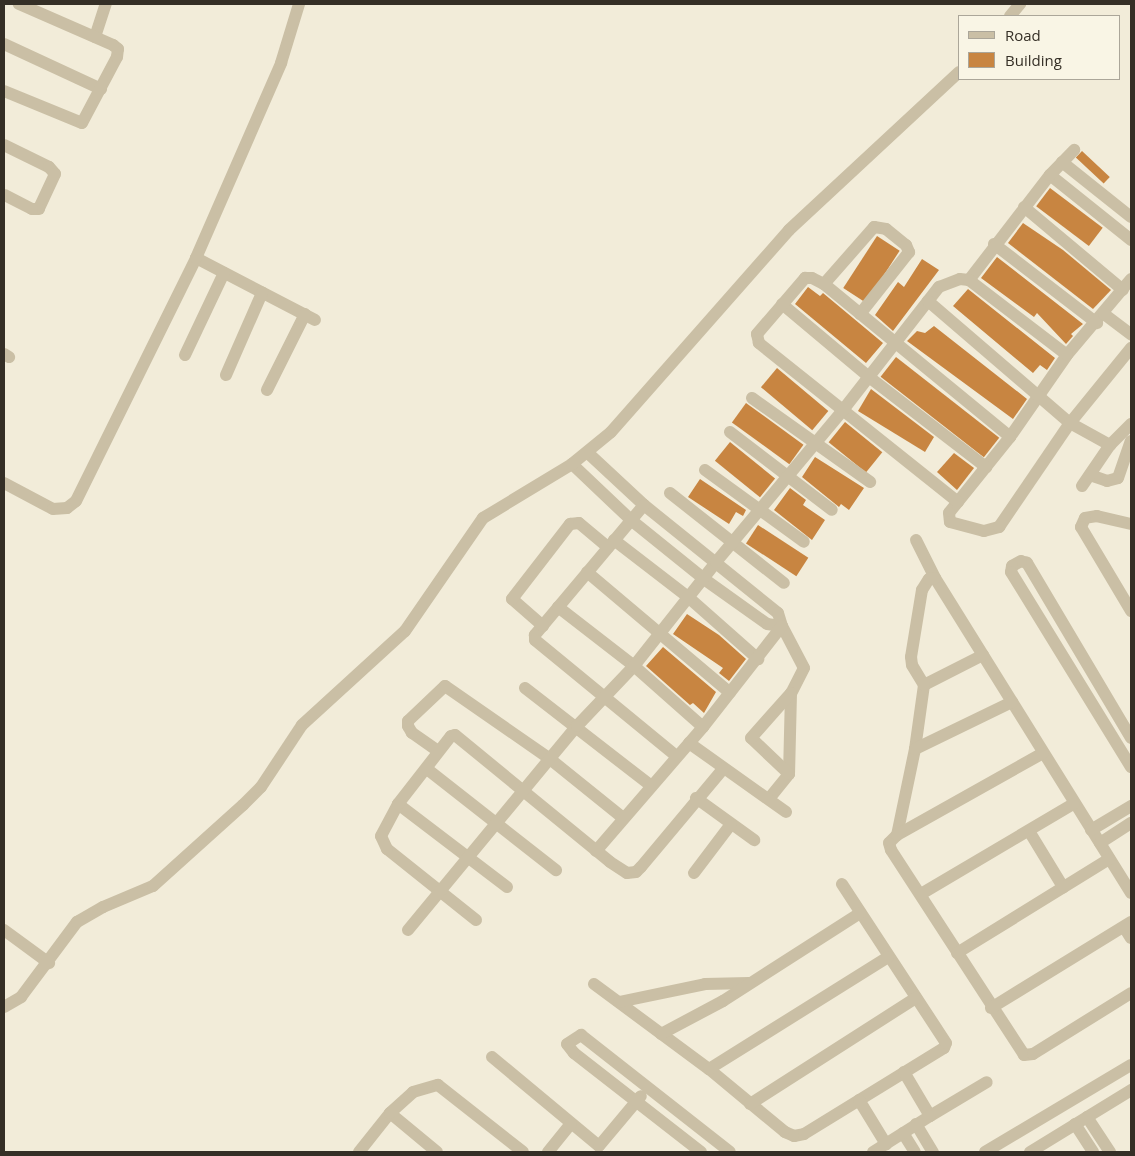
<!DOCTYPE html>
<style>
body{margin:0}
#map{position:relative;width:1135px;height:1156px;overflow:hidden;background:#f2ecd9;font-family:"Open Sans",sans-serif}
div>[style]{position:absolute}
.building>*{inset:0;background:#c88541;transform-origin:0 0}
.minor>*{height:12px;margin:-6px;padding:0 6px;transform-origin:6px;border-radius:6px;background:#cabfa5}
span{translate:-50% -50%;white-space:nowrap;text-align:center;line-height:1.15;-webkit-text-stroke:4.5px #f9f5e5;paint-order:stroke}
.frame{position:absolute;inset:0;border:5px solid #352f26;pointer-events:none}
.legend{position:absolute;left:958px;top:15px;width:162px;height:65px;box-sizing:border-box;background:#f9f5e5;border:1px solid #aba699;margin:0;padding:6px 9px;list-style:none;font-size:15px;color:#352f26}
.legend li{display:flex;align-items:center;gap:10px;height:25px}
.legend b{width:25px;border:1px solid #aba699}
</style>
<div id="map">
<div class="building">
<i style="left:1082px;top:151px;width:38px;height:9px;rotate:43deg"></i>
<i style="left:1050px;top:188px;width:66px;height:23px;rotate:37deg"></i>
<i style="clip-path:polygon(1023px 223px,1063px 250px,1111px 290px,1093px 309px,1008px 243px)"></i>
<i style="left:877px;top:236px;width:27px;height:62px;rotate:33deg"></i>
<i style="clip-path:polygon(997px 257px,1083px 324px,1071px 334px,1073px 336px,1066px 344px,1037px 313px,1034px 317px,981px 278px)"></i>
<i style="clip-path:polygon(922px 259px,939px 270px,893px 331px,875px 315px,898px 282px,904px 287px)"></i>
<i style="clip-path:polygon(808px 287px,820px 296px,823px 293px,883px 343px,866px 363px,795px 304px)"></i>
<i style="clip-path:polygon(968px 289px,1055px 358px,1047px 370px,1040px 365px,1033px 373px,953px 306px)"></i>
<i style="clip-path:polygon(934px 326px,1027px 399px,1013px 419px,907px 341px,917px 331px,925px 333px)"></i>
<i style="left:896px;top:357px;width:131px;height:25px;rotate:38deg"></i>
<i style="left:777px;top:368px;width:67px;height:25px;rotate:40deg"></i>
<i style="clip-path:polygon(871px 389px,934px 437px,925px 452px,858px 411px)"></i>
<i style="left:746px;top:403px;width:71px;height:24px;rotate:36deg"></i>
<i style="left:845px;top:422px;width:48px;height:26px;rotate:39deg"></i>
<i style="left:730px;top:442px;width:58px;height:24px;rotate:39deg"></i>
<i style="clip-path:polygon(954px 453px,974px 468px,957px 490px,937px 472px)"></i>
<i style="clip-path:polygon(815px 457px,864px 488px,849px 510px,841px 504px,839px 507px,802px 477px)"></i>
<i style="clip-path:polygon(700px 479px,746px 510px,743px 516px,736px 512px,729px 524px,688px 497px)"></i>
<i style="clip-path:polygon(790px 488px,806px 500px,803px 505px,825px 520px,812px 540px,774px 510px)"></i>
<i style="left:758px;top:525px;width:60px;height:22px;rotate:33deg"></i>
<i style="clip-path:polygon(687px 614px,719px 635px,746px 659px,729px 681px,719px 673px,723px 668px,673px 634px)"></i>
<i style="clip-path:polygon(663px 647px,716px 692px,704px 713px,693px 703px,690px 705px,646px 666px)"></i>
</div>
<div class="minor">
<i style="left:1010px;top:16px;width:16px;rotate:-50deg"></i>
<i style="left:95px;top:37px;width:35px;rotate:-72deg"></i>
<i style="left:4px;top:44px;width:107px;rotate:24.9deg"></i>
<i style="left:4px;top:91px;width:84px;rotate:22.3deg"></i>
<i style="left:82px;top:123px;width:75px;rotate:-62.1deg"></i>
<i style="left:117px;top:57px;width:8px;rotate:-83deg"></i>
<i style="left:118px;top:49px;width:6px;rotate:-141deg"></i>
<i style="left:113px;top:45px;width:103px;rotate:-156.4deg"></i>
<i style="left:4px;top:145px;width:50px;rotate:26.1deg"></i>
<i style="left:49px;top:167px;width:9px;rotate:49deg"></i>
<i style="left:55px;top:174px;width:38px;rotate:115deg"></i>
<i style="left:39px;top:209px;width:7px;rotate:180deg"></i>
<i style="left:32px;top:209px;width:31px;rotate:-153deg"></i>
<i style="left:1062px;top:162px;width:88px;rotate:38.6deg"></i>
<i style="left:1050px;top:175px;width:104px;rotate:38.7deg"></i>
<i style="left:1024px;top:207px;width:129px;rotate:40deg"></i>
<i style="left:994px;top:244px;width:130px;rotate:37.5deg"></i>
<i style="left:196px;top:258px;width:134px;rotate:27.5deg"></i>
<i style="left:1131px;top:279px;width:99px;rotate:130.1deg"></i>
<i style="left:1067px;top:355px;width:100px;rotate:124.8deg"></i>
<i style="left:1010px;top:437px;width:97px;rotate:128.8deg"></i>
<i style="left:949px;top:513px;width:9px;rotate:84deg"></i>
<i style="left:950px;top:522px;width:35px;rotate:15deg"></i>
<i style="left:984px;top:531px;width:16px;rotate:-15deg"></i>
<i style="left:999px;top:527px;width:126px;rotate:-55.7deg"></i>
<i style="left:1070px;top:423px;width:97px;rotate:-50.9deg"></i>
<i style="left:969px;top:280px;width:133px;rotate:-52.4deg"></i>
<i style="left:1050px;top:175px;width:35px;rotate:-46deg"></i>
<i style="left:824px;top:284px;width:76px;rotate:-48.7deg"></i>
<i style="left:874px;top:227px;width:12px;rotate:9deg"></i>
<i style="left:886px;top:229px;width:26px;rotate:39deg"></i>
<i style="left:906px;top:245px;width:8px;rotate:67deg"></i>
<i style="left:909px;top:252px;width:79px;rotate:128.3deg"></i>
<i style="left:928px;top:301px;width:18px;rotate:-52deg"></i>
<i style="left:939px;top:287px;width:22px;rotate:-21deg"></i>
<i style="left:960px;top:279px;width:9px;rotate:6deg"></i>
<i style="left:969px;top:280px;width:123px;rotate:37.4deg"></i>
<i style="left:782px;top:304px;width:114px;rotate:40deg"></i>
<i style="left:869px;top:377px;width:148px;rotate:37.6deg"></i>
<i style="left:1104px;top:314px;width:34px;rotate:37deg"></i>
<i style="left:4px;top:354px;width:6px;rotate:31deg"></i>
<i style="left:185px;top:355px;width:91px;rotate:-64.6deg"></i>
<i style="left:226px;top:375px;width:90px;rotate:-66.3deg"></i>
<i style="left:267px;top:390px;width:85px;rotate:-63.4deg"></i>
<i style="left:752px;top:398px;width:145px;rotate:35.4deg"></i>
<i style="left:730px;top:432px;width:128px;rotate:37.4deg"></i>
<i style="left:588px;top:453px;width:76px;rotate:42.9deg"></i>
<i style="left:644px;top:505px;width:172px;rotate:38.9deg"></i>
<i style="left:778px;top:613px;width:14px;rotate:73deg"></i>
<i style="left:782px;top:626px;width:47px;rotate:62.4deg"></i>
<i style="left:804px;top:668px;width:28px;rotate:117deg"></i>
<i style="left:791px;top:693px;width:81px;rotate:91.4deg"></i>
<i style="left:789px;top:774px;width:32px;rotate:129deg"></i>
<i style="left:572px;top:464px;width:81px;rotate:43.5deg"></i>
<i style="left:631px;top:520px;width:94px;rotate:38.9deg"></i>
<i style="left:704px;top:579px;width:77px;rotate:35.5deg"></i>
<i style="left:767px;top:624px;width:15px;rotate:8deg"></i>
<i style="left:705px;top:470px;width:122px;rotate:36deg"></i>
<i style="left:1090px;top:475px;width:18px;rotate:19deg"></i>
<i style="left:1107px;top:481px;width:11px;rotate:-15deg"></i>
<i style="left:1118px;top:478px;width:39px;rotate:-71deg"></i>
<i style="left:4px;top:483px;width:55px;rotate:28deg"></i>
<i style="left:53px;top:509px;width:14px;rotate:-4deg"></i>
<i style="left:67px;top:508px;width:11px;rotate:-38deg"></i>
<i style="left:76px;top:501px;width:271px;rotate:-63.7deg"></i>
<i style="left:196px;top:258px;width:213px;rotate:-66.4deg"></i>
<i style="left:281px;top:63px;width:62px;rotate:-73deg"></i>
<i style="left:1082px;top:486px;width:50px;rotate:-55.7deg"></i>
<i style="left:1110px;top:445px;width:30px;rotate:-45deg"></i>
<i style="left:670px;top:493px;width:145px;rotate:38.3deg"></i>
<i style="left:958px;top:502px;width:255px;rotate:-141.4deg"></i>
<i style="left:759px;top:343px;width:9px;rotate:-103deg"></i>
<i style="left:757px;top:334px;width:74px;rotate:-49.4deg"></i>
<i style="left:805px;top:278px;width:7px"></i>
<i style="left:812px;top:278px;width:13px;rotate:27deg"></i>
<i style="left:824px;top:284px;width:241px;rotate:39.4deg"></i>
<i style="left:644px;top:505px;width:170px;rotate:130deg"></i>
<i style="left:535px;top:635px;width:5px;rotate:90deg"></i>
<i style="left:535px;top:640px;width:183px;rotate:39.4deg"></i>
<i style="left:1131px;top:524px;width:35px;rotate:-167deg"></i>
<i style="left:1097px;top:516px;width:12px;rotate:171deg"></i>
<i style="left:1085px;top:518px;width:10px;rotate:114deg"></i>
<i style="left:1081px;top:527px;width:98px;rotate:59.2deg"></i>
<i style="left:614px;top:540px;width:93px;rotate:37.6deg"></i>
<i style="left:688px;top:597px;width:94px;rotate:41.5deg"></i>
<i style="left:916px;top:540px;width:42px;rotate:63.4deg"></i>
<i style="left:935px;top:578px;width:371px;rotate:58.1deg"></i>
<i style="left:587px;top:572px;width:187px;rotate:40.2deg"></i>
<i style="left:558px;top:607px;width:96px;rotate:37.8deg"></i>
<i style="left:634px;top:666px;width:92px;rotate:41.5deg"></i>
<i style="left:543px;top:626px;width:41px;rotate:-138.9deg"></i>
<i style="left:512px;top:599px;width:95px;rotate:-52.3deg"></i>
<i style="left:570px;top:524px;width:9px;rotate:-6deg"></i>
<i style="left:579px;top:523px;width:38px;rotate:40deg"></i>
<i style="left:983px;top:655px;width:66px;rotate:153deg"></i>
<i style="left:924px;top:685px;width:65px;rotate:98deg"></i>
<i style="left:915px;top:749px;width:88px;rotate:101.8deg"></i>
<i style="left:897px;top:835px;width:11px;rotate:135deg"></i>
<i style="left:889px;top:843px;width:7px;rotate:74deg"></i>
<i style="left:891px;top:850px;width:244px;rotate:57deg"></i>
<i style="left:1024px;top:1055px;width:9px;rotate:-6deg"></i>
<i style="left:1033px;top:1054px;width:115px;rotate:-31.9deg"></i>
<i style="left:924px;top:685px;width:23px;rotate:-121deg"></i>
<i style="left:912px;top:665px;width:8px;rotate:-97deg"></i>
<i style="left:911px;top:657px;width:68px;rotate:-80.7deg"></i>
<i style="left:922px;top:590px;width:13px;rotate:-58deg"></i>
<i style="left:929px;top:579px;width:6px;rotate:-9deg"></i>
<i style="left:525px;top:688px;width:158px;rotate:37.8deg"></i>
<i style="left:1131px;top:738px;width:204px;rotate:-120.7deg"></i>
<i style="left:1027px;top:563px;width:6px;rotate:-162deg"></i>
<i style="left:1021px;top:561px;width:10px;rotate:151deg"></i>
<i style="left:1012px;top:566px;width:6px;rotate:99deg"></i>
<i style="left:1011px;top:572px;width:229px;rotate:58.4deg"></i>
<i style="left:689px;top:743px;width:119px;rotate:35.4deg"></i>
<i style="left:915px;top:749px;width:108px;rotate:-25.9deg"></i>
<i style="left:438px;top:751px;width:32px;rotate:-145deg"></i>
<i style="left:412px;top:733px;width:8px;rotate:-120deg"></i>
<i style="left:408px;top:726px;width:5px;rotate:-90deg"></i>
<i style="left:408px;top:721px;width:51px;rotate:-43.4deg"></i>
<i style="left:445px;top:686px;width:128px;rotate:34.8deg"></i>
<i style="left:550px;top:759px;width:94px;rotate:38.9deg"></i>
<i style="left:427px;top:769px;width:164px;rotate:38.1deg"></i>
<i style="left:789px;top:774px;width:52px;rotate:-136.5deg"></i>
<i style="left:751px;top:738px;width:60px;rotate:-48.4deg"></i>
<i style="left:696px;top:798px;width:72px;rotate:35.9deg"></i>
<i style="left:398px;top:804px;width:137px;rotate:37.3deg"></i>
<i style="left:1091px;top:830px;width:47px;rotate:-31deg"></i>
<i style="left:1029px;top:831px;width:66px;rotate:58.7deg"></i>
<i style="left:897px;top:835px;width:167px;rotate:-29.3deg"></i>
<i style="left:1100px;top:843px;width:37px;rotate:-33deg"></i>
<i style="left:596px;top:851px;width:164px;rotate:-49.2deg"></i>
<i style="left:703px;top:727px;width:128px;rotate:-52deg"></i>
<i style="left:694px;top:873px;width:61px;rotate:-52.9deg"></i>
<i style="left:921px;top:894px;width:177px;rotate:-30.6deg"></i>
<i style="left:476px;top:920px;width:114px;rotate:-141.4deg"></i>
<i style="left:387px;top:849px;width:14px;rotate:-115deg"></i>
<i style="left:381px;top:836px;width:36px;rotate:-62deg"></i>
<i style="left:398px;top:804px;width:86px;rotate:-52.1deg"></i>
<i style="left:451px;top:736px;width:4px;rotate:-14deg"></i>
<i style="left:455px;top:735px;width:200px;rotate:39.3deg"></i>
<i style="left:610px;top:862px;width:20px;rotate:33deg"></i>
<i style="left:627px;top:873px;width:9px;rotate:-6deg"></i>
<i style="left:636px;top:872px;width:7px;rotate:-45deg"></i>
<i style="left:641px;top:867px;width:128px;rotate:-50.1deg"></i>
<i style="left:1124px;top:927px;width:13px;rotate:58deg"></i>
<i style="left:4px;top:930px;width:56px;rotate:36.3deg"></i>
<i style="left:408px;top:930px;width:265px;rotate:-50.4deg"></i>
<i style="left:577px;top:726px;width:83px;rotate:-46.5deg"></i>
<i style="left:634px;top:666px;width:132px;rotate:-51.7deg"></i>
<i style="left:716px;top:562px;width:198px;rotate:-50.1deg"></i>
<i style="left:843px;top:410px;width:138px;rotate:-52.1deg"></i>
<i style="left:928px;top:301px;width:187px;rotate:40.7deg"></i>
<i style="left:1070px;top:423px;width:46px;rotate:28.8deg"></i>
<i style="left:957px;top:953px;width:179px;rotate:-31.7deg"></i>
<i style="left:594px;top:984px;width:143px;rotate:36.5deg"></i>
<i style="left:709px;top:1069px;width:99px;rotate:39.7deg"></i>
<i style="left:785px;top:1132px;width:10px;rotate:24deg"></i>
<i style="left:794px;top:1136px;width:10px;rotate:-11deg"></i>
<i style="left:804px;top:1134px;width:164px;rotate:-31.6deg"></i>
<i style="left:944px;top:1048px;width:5px;rotate:-68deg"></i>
<i style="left:946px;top:1043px;width:190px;rotate:-123.2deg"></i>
<i style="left:619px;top:1002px;width:88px;rotate:-11.8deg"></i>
<i style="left:705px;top:984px;width:44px;rotate:-1.3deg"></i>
<i style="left:4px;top:1007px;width:20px;rotate:-30deg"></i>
<i style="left:21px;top:997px;width:94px;rotate:-53.3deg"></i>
<i style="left:77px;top:922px;width:30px;rotate:-30deg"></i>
<i style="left:103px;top:907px;width:54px;rotate:-22.8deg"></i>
<i style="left:153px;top:886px;width:121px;rotate:-42deg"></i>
<i style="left:243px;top:805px;width:25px;rotate:-45deg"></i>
<i style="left:261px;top:787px;width:74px;rotate:-56.5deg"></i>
<i style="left:302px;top:725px;width:139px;rotate:-42.4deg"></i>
<i style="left:405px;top:631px;width:137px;rotate:-55.4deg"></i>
<i style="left:483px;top:518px;width:104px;rotate:-31.2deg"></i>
<i style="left:572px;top:464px;width:50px;rotate:-39.4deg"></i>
<i style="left:611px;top:432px;width:269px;rotate:-48.6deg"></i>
<i style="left:789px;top:230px;width:232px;rotate:-42.9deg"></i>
<i style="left:991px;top:1008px;width:164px;rotate:-31.6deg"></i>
<i style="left:661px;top:1034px;width:70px;rotate:-28deg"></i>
<i style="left:723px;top:1001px;width:163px;rotate:-32.7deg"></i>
<i style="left:492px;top:1057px;width:139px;rotate:39.8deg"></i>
<i style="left:599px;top:1146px;width:65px;rotate:-50deg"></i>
<i style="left:709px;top:1069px;width:211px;rotate:-32deg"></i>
<i style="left:904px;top:1072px;width:51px;rotate:59.4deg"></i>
<i style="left:930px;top:1116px;width:66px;rotate:-30.8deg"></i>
<i style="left:859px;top:1100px;width:52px;rotate:58.5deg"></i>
<i style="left:750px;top:1104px;width:197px;rotate:-32.6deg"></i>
<i style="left:390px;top:1113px;width:61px;rotate:39.7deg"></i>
<i style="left:1087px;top:1117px;width:42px;rotate:56.7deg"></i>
<i style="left:916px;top:1124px;width:33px;rotate:59deg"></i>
<i style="left:1075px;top:1124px;width:33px;rotate:57deg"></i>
<i style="left:903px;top:1133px;width:22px;rotate:58deg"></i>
<i style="left:359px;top:1152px;width:50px;rotate:-51.5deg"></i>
<i style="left:390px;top:1113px;width:31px;rotate:-42deg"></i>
<i style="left:413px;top:1092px;width:26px;rotate:-16deg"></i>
<i style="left:438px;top:1085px;width:108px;rotate:38.2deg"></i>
<i style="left:548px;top:1152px;width:36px;rotate:-51deg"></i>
<i style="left:701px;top:1152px;width:161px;rotate:-142.1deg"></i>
<i style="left:574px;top:1053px;width:11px;rotate:-128deg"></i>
<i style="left:567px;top:1044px;width:17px;rotate:-33deg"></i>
<i style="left:581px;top:1035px;width:189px;rotate:38.1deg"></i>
<i style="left:873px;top:1152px;width:67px;rotate:-32.3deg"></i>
<i style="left:985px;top:1152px;width:170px;rotate:-30.8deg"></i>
<i style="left:1030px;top:1152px;width:119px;rotate:-31.5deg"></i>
</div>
<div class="frame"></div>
<ul class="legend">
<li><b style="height:6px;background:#cabfa5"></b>Road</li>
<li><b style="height:14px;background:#c88541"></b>Building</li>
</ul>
</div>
